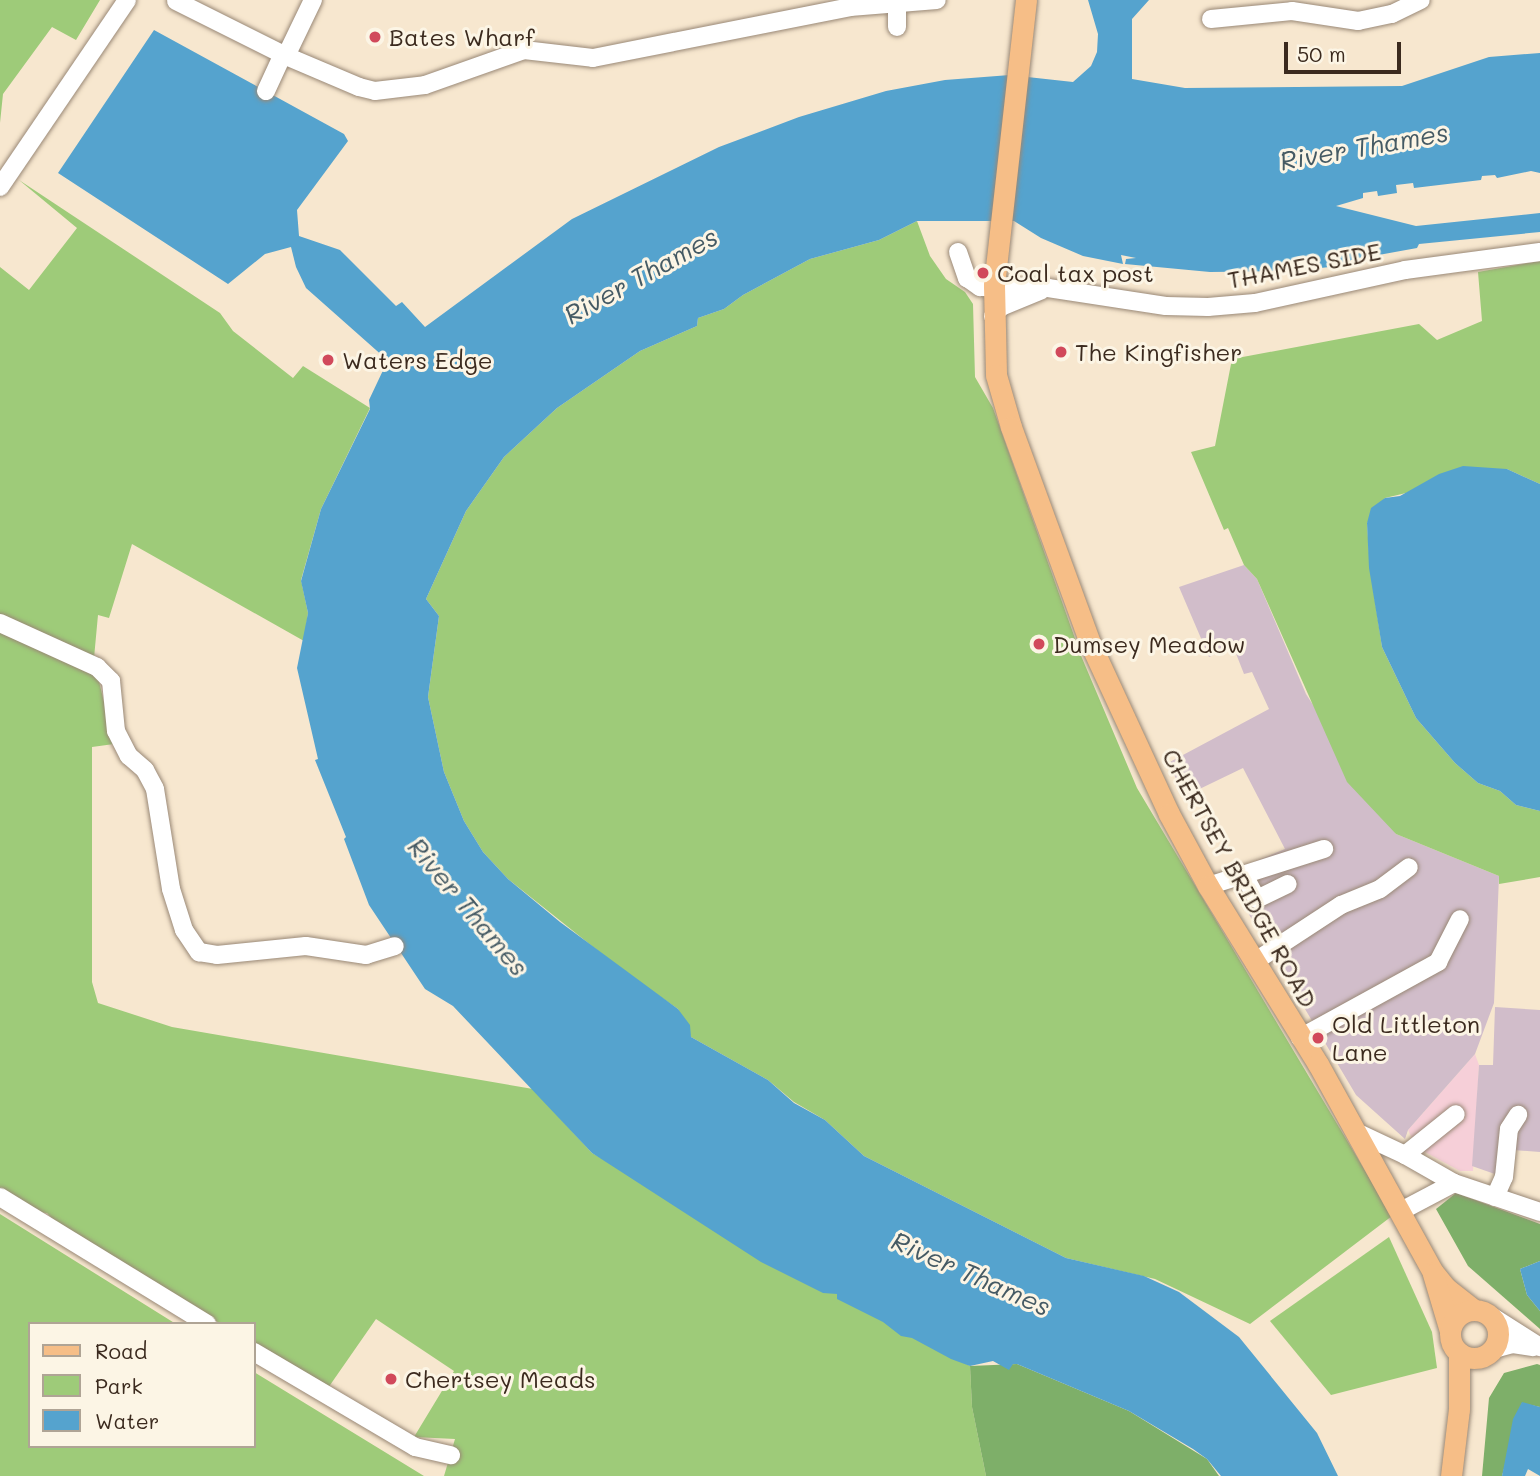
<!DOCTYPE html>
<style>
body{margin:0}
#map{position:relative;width:1540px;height:1476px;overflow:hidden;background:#f7e7cf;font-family:Mali,sans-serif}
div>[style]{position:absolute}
.built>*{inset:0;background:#f6cfd8}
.industrial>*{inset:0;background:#d1bdca}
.green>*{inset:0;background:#9ecb79}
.forest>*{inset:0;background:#7eaf69}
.water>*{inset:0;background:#55a3ce}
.roads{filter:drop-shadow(0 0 2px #998876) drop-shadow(0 0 2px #998876)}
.minor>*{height:18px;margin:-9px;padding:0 9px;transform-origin:9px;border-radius:9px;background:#fff}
.major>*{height:21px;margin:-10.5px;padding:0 10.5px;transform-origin:10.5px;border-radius:10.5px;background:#f6be87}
.major>.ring{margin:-10.5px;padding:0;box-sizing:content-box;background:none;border:21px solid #f6be87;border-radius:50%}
.dots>*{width:19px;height:19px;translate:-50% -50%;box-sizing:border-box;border:4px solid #fcf5e5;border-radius:50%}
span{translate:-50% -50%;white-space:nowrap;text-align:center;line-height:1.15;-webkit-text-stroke:6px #fcf5e5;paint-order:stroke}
.poi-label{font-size:24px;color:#3b2a1e}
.left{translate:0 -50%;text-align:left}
.street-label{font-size:24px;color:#3b2a1e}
.water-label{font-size:26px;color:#455a64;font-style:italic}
.legend{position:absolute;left:28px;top:1322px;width:228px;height:126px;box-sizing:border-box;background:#fcf5e5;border:2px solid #afa495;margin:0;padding:9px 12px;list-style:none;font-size:21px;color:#3b2a1e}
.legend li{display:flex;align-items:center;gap:14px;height:35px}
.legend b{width:35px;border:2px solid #afa495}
.scale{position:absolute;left:1284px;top:42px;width:117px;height:32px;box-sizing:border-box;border:4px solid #3b2a1e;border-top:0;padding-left:9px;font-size:21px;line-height:24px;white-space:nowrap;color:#3b2a1e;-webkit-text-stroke:5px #fcf5e5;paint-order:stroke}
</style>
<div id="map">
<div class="built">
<i style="clip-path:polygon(1475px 1054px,1479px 1065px,1473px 1171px,1460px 1171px,1416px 1147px,1408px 1130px)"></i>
</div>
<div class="industrial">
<i style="clip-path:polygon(1244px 565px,1257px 579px,1306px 694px,1396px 834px,1499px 876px,1494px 1003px,1475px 1054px,1408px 1130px,1405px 1139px,1356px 1095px,1225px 874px,1285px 849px,1243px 768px,1185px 796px,1168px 763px,1269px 709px,1252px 672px,1244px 674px,1233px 646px,1209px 657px,1179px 587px)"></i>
<i style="clip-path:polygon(1495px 1007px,1540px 1010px,1540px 1152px,1513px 1150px,1509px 1179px,1472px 1166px,1479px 1065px,1493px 1065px)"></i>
</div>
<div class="green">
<i style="clip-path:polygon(0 0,100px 0,76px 40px,52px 27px,3px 94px,0 123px)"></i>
<i style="clip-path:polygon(19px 180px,220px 313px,233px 331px,293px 378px,303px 366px,370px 408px,321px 509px,301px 580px,308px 613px,304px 641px,132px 544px,109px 618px,98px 615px,94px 658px,0 618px,0 267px,29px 290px,77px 228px)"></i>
<i style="clip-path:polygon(917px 221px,930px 256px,946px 279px,965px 292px,973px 304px,975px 377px,993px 408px,1082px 658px,1137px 788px,1392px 1216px,1250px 1324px,1155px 1279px,1066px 1258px,864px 1156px,825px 1120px,794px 1102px,768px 1080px,691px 1037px,678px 1009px,622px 970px,508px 879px,483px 852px,464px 821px,444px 772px,428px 697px,439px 616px,426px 599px,466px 511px,504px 457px,557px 408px,640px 351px,697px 326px,698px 318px,724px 309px,743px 295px,810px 259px,879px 240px)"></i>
<i style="clip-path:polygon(1540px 261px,1540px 484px,1507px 469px,1385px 498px,1367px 523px,1370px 568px,1382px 647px,1416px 718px,1455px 763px,1478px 783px,1500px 791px,1516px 805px,1540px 811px,1540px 877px,1499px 884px,1499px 876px,1396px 834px,1347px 782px,1257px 579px,1244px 565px,1228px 528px,1224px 530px,1191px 452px,1215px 446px,1232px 359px,1419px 324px,1437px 340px,1482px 321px,1478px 272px)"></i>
<i style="clip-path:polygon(0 633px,97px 673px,114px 744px,92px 747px,92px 982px,98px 1003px,172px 1027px,533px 1089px,592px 1153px,970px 1366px,972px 1407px,986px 1476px,444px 1476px,455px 1439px,414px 1437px,454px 1371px,376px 1319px,328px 1388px,254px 1344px,254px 1324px,221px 1324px,57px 1224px,47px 1213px,36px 1212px,0 1190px)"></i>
<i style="clip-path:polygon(0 1214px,176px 1324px,30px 1324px,30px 1446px,254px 1446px,254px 1372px,424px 1476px,0 1476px)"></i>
<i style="clip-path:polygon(1389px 1237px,1432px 1332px,1437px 1368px,1331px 1395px,1270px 1321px)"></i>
</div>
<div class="forest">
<i style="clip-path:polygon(1456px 1193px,1540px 1224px,1540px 1261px,1520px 1269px,1527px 1295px,1540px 1311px,1540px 1329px,1468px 1266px,1436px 1209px)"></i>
<i style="clip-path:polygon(1017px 1364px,1129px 1411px,1207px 1459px,1219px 1476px,986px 1476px,972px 1407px,970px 1366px)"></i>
<i style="clip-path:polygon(1537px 1364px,1540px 1365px,1540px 1407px,1522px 1403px,1502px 1476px,1482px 1476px,1489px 1398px,1504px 1373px)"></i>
</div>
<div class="water">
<i style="clip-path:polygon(1088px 0,1149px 0,1132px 19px,1132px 79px,1185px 88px,1402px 86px,1489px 57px,1540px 53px,1540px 173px,1531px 171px,1497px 178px,1495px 175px,1482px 176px,1481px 180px,1414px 188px,1413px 183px,1396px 185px,1397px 193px,1378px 196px,1377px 191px,1363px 193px,1363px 198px,1336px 206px,1416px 226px,1540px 213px,1540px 232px,1419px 244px,1417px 248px,1351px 260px,1348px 265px,1293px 271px,1210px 272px,1125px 264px,1126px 259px,1136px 258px,1121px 255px,1123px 264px,1083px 256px,1041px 238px,1014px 221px,917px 221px,879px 240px,810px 259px,743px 295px,724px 309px,698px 318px,697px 326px,640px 351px,557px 408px,504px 457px,466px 511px,426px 599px,439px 616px,428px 697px,444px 772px,464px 821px,483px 852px,508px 879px,560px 922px,678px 1009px,690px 1025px,691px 1037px,768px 1080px,794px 1103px,825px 1120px,864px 1156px,1066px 1258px,1144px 1276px,1179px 1292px,1239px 1337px,1317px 1433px,1338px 1476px,1221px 1476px,1207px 1459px,1193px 1449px,1129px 1411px,1017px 1364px,1013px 1364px,1009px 1370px,993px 1361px,970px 1366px,951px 1359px,912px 1338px,901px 1336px,883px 1322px,837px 1299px,837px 1294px,823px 1293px,761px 1262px,592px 1153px,453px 1006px,425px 989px,369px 905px,344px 839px,346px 837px,315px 760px,318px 759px,297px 668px,308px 613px,301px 581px,321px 509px,370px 409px,369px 400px,386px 364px,385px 358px,306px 288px,296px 267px,291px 247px,265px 254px,228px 284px,58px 173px,154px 30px,344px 134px,348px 141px,297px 210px,299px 236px,340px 250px,396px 306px,402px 302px,425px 327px,572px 219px,719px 147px,799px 117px,886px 91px,945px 80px,1010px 75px,1073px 82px,1091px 66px,1097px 52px,1098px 34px)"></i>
<i style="clip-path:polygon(1463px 466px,1507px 469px,1540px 484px,1540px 811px,1516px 805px,1500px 791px,1478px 783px,1455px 763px,1416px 718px,1382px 647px,1369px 568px,1367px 523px,1371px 508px,1385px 498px,1400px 496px,1439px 474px)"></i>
<i style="clip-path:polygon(1540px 1261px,1540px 1311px,1527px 1295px,1520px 1269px)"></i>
<i style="clip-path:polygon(1522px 1402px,1540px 1407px,1540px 1476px,1528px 1469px,1525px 1476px,1502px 1476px,1513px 1419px)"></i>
</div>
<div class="roads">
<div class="minor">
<i style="left:176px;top:1px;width:123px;rotate:26.6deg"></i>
<i style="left:286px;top:56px;width:79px;rotate:23deg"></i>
<i style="left:359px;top:87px;width:16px;rotate:14deg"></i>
<i style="left:375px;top:91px;width:50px;rotate:-6.8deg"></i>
<i style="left:425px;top:85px;width:105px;rotate:-19.5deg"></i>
<i style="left:524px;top:50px;width:69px;rotate:6.6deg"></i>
<i style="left:593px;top:58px;width:262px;rotate:-11.2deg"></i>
<i style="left:850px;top:7px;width:87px;rotate:-4.6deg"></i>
<i style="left:897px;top:2px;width:25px;rotate:90deg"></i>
<i style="left:1211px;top:19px;width:81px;rotate:-5.6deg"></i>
<i style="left:1292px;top:11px;width:67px;rotate:8.6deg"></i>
<i style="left:1358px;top:21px;width:35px;rotate:-12deg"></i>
<i style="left:1392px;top:14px;width:32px;rotate:-26deg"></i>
<i style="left:286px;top:56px;width:62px;rotate:-64.3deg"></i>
<i style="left:266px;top:91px;width:41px;rotate:-65.3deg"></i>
<i style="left:0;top:187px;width:226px;rotate:-55.8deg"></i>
<i style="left:958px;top:252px;width:28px;rotate:71deg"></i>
<i style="left:967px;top:278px;width:16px;rotate:35deg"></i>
<i style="left:980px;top:287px;width:68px;rotate:0.8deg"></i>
<i style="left:1048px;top:288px;width:119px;rotate:8.7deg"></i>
<i style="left:1166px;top:306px;width:42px;rotate:1.4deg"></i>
<i style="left:1208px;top:307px;width:47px;rotate:-4.9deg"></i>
<i style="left:1255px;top:303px;width:154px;rotate:-12.4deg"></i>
<i style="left:1405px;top:270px;width:136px;rotate:-7.6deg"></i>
<i style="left:993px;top:316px;width:12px;rotate:-48deg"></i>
<i style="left:1001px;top:307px;width:44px;rotate:-22.5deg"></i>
<i style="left:0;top:623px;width:107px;rotate:24.4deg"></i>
<i style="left:97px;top:667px;width:20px;rotate:45deg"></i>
<i style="left:111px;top:681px;width:50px;rotate:84.3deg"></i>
<i style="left:116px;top:731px;width:28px;rotate:63deg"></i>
<i style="left:129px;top:756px;width:21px;rotate:41deg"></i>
<i style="left:145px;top:770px;width:21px;rotate:62deg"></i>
<i style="left:155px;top:789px;width:101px;rotate:80.9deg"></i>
<i style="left:171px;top:889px;width:43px;rotate:72.4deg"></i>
<i style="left:184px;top:930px;width:27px;rotate:56deg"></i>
<i style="left:199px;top:952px;width:18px;rotate:9deg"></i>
<i style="left:217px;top:955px;width:89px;rotate:-5.8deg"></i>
<i style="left:306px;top:946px;width:61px;rotate:8.5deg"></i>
<i style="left:366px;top:955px;width:30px;rotate:-17deg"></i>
<i style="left:1244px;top:875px;width:27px;rotate:62deg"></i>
<i style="left:1257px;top:899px;width:34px;rotate:-26deg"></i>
<i style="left:1208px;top:886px;width:122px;rotate:-17.7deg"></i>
<i style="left:1254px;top:962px;width:104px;rotate:-33.2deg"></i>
<i style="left:1341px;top:905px;width:42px;rotate:-22.3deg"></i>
<i style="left:1380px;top:889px;width:36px;rotate:-37deg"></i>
<i style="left:1300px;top:1038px;width:158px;rotate:-28.8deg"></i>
<i style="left:1438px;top:962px;width:48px;rotate:-62.9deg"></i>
<i style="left:1356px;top:1132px;width:54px;rotate:25.1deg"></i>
<i style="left:1405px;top:1155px;width:56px;rotate:29.7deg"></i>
<i style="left:1454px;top:1183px;width:91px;rotate:18.6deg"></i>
<i style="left:1405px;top:1155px;width:65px;rotate:-38.8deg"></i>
<i style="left:0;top:1197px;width:243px;rotate:31.5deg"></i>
<i style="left:1495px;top:1197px;width:22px;rotate:-66deg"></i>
<i style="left:1504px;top:1177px;width:48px;rotate:-84.1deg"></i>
<i style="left:1509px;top:1129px;width:17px;rotate:-57deg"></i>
<i style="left:1401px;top:1211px;width:60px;rotate:-27.8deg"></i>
<i style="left:1493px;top:1317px;width:56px;rotate:32.6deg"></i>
<i style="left:1494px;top:1349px;width:20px;rotate:-15deg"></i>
<i style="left:1513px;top:1344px;width:20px;rotate:9deg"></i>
<i style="left:254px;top:1352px;width:187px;rotate:30.5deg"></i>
<i style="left:415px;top:1447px;width:37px;rotate:13deg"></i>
</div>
<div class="major">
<i style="left:1026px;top:0;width:287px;rotate:96.4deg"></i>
<i style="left:994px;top:285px;width:90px;rotate:88.7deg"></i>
<i style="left:996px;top:375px;width:54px;rotate:73.9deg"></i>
<i style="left:1011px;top:427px;width:230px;rotate:69.9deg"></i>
<i style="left:1090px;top:643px;width:188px;rotate:65.2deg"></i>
<i style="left:1169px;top:814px;width:82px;rotate:61.6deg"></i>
<i style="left:1208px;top:886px;width:209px;rotate:58.3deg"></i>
<i style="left:1318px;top:1064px;width:238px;rotate:61.1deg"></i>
<i style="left:1433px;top:1272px;width:21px;rotate:51deg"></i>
<i style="left:1446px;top:1288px;width:34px;rotate:38deg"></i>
<i style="left:1433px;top:1274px;width:59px;rotate:73.4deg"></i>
<i class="ring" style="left:1450px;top:1310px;width:27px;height:27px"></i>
<i style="left:1451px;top:1476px;width:67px;rotate:-83.2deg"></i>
<i style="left:1459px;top:1409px;width:56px;rotate:-90deg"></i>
</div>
</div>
<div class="dots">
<i style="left:375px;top:37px;background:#d1495b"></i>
<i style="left:983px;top:273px;background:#d1495b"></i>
<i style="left:1061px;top:352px;background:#d1495b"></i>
<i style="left:328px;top:360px;background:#d1495b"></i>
<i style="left:1039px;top:644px;background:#d1495b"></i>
<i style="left:1318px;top:1038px;background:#d1495b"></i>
<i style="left:391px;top:1379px;background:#d1495b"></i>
</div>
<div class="poi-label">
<span class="left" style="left:389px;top:37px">Bates Wharf</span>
<span class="left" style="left:997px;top:273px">Coal tax post</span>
<span class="left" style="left:1075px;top:352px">The Kingfisher</span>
<span class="left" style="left:342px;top:360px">Waters Edge</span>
<span class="left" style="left:1053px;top:644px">Dumsey Meadow</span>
<span class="left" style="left:1332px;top:1038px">Old Littleton<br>Lane</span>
<span class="left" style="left:405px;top:1379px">Chertsey Meads</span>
</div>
<div class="street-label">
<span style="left:1304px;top:265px;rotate:-11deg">THAMES SIDE</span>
<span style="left:1240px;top:878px;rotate:61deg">CHERTSEY BRIDGE ROAD</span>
</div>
<div class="water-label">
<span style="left:1364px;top:147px;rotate:-10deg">River Thames</span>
<span style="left:641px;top:276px;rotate:-29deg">River Thames</span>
<span style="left:468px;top:907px;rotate:50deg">River Thames</span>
<span style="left:971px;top:1274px;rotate:24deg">River Thames</span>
</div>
<ul class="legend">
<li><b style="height:9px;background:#f6be87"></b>Road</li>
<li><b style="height:19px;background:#9ecb79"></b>Park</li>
<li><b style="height:19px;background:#55a3ce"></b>Water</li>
</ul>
<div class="scale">50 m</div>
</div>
